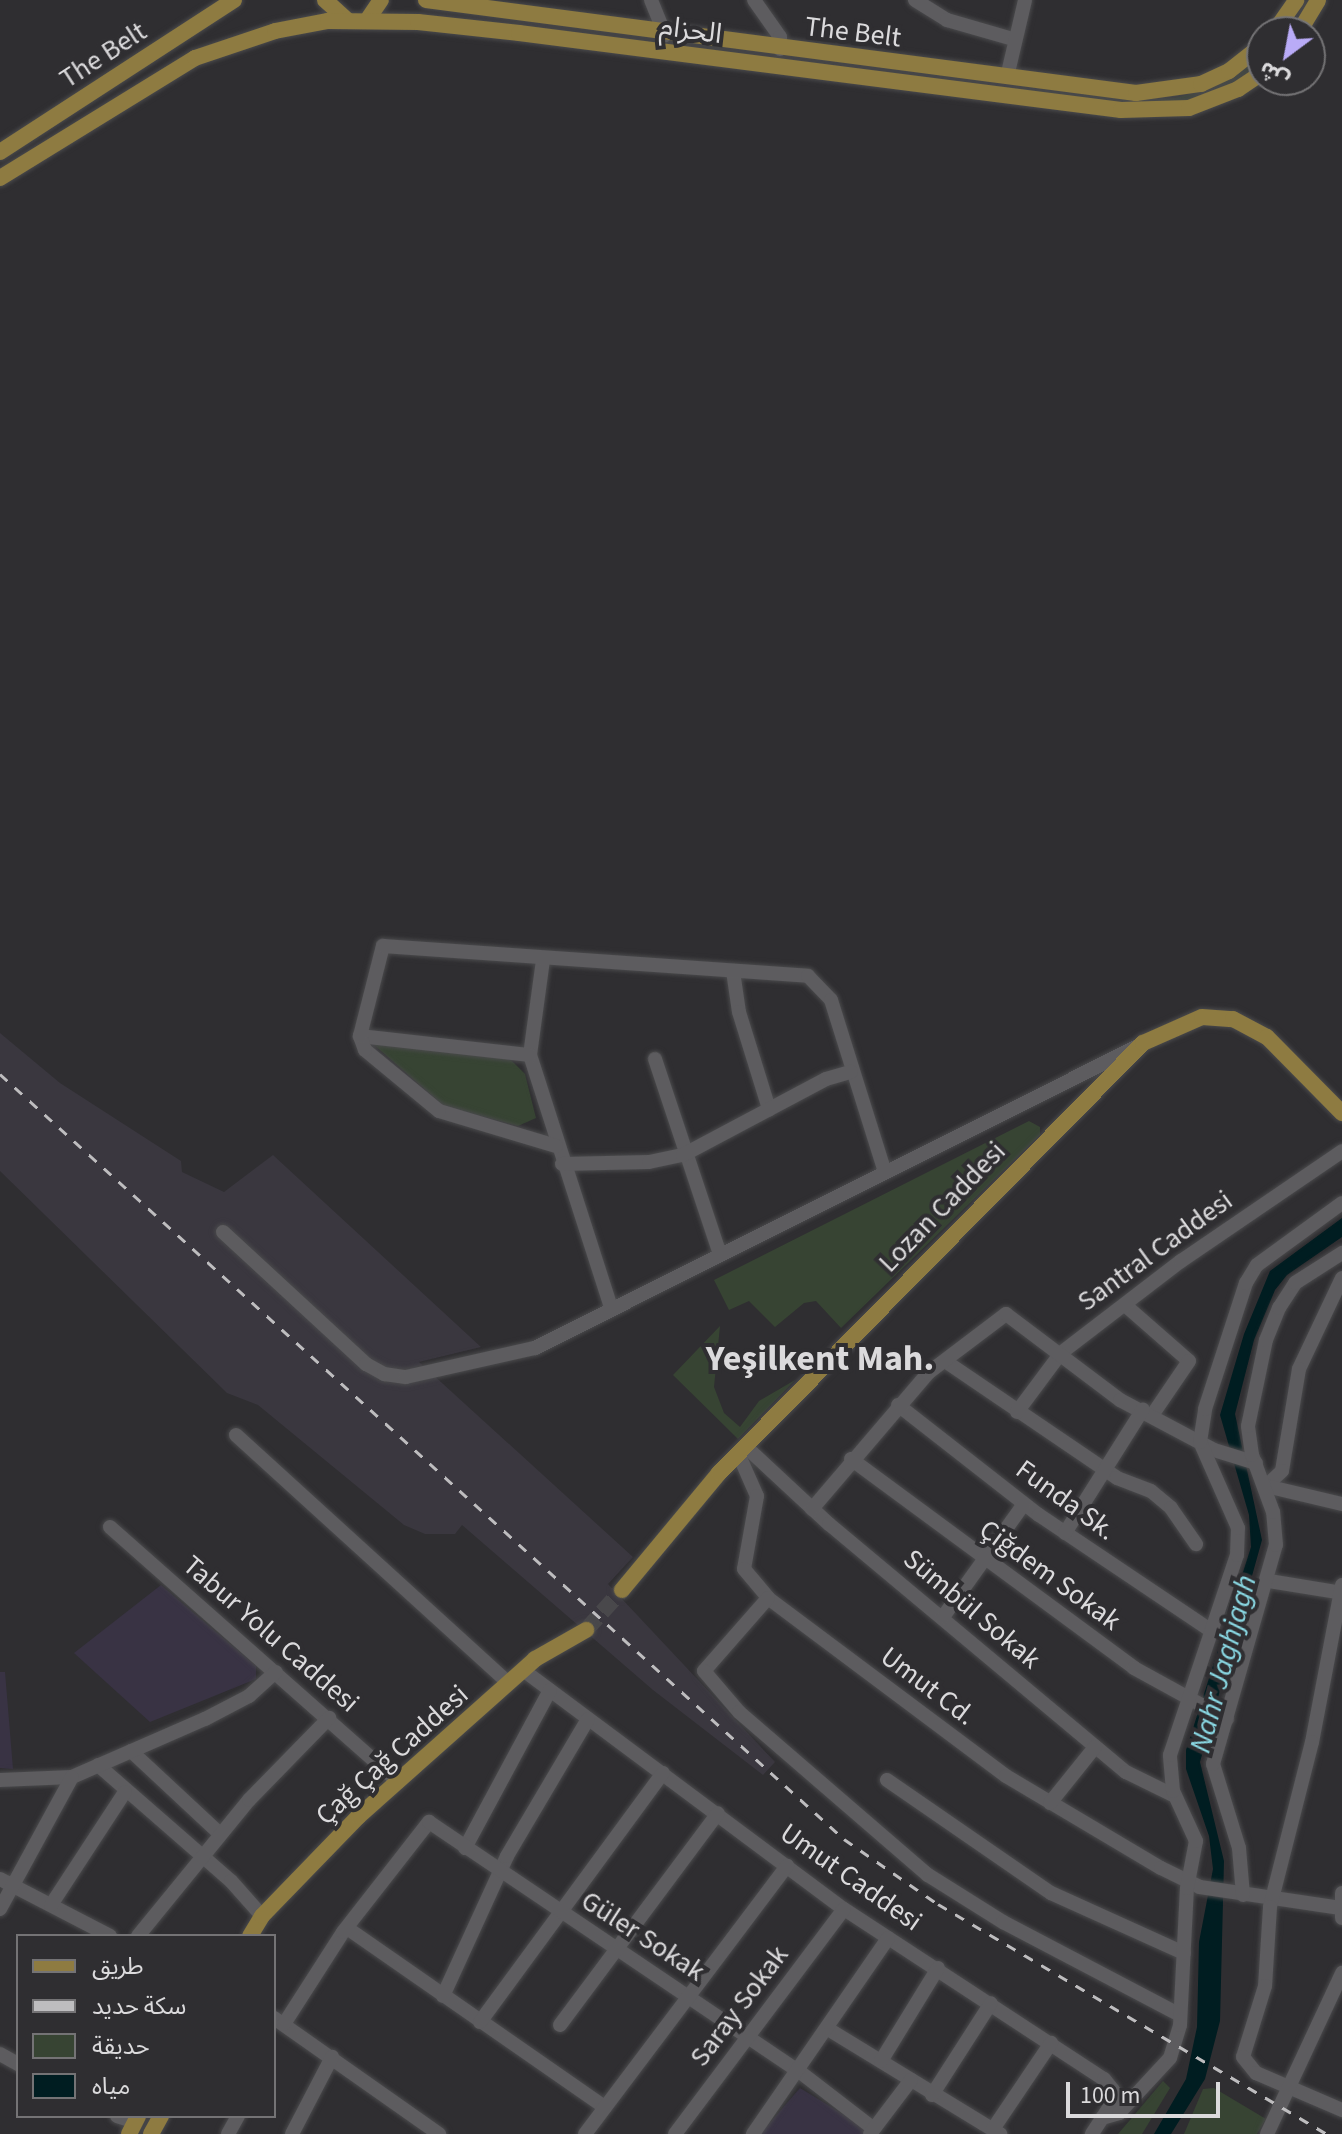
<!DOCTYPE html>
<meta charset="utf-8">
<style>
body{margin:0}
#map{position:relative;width:1342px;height:2134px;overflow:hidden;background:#2f2e31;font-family:"Source Sans 3","Noto Sans Arabic",sans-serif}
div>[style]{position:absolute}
.built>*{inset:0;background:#3a373f}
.education>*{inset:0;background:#393344}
.green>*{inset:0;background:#374433}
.water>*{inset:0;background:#001d21}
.major-tunnel>*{height:16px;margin-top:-8px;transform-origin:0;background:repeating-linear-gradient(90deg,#49484b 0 16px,transparent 0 24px)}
.roads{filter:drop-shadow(0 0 2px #4a4a4c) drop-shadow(0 0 2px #4a4a4c)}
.minor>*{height:14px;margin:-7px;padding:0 7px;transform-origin:7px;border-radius:7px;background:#5d5c5f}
.major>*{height:16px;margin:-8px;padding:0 8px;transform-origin:8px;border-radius:8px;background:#8e7b41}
.rail>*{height:3px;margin-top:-1.5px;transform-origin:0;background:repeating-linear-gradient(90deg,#bebdbf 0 10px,transparent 0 20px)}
span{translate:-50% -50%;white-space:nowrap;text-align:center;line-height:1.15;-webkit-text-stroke:8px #2f2e31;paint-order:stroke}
.street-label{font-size:28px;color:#dbdadc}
.water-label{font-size:30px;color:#89d7e2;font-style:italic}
.district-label{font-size:36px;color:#dbdadc;font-weight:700}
.legend{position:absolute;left:16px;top:1934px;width:260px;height:184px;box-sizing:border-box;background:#2f2e31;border:2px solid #747375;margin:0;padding:10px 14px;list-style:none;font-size:24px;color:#dbdadc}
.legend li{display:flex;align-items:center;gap:16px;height:40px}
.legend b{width:40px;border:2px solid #747375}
.north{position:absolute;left:1246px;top:16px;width:80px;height:80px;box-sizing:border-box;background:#2f2e31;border:2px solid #747375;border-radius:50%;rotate:212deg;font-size:22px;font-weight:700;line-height:32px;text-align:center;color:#dbdadc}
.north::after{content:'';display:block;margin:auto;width:28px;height:36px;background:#b9abf7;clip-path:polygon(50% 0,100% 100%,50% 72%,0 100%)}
.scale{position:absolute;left:1066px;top:2082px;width:154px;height:36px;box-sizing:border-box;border:4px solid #dbdadc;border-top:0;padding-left:10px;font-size:24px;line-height:28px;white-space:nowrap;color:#dbdadc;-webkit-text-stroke:6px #2f2e31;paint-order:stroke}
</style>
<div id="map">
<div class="built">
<i style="clip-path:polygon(0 1033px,60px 1083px,181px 1161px,182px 1172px,224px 1192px,273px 1155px,481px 1347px,419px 1362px,633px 1557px,608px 1584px,775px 1762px,763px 1775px,653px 1690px,462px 1525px,455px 1534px,425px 1534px,404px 1525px,258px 1405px,227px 1393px,0 1171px)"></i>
</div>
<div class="education">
<i style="clip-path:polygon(161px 1585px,256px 1666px,256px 1679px,150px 1722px,74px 1653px)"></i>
<i style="clip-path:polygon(0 1672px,5px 1672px,13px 1769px,0 1768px)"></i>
<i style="clip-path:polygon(800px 2088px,869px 2130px,866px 2134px,760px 2134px)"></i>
</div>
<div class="green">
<i style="clip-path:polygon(1262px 57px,1262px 64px,1235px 82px,1185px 102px,1141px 105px,1005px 87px,1133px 100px,1175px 98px,1215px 87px)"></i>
<i style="clip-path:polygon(373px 1044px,509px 1058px,525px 1074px,536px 1118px,518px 1126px,444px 1106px)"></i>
<i style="clip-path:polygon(1029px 1121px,1040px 1127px,1040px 1135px,841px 1328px,816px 1301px,804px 1303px,775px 1327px,749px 1301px,729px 1310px,714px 1280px)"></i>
<i style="clip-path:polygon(720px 1326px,714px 1387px,724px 1413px,740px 1427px,759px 1401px,795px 1380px,738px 1439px,673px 1375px)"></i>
<i style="clip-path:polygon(1163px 2081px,1170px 2088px,1142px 2134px,1118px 2134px)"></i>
<i style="clip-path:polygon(1214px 2088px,1266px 2119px,1257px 2134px,1184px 2134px,1203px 2089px)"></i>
</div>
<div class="water">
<i style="clip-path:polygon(1342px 1218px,1342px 1237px,1287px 1275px,1275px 1290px,1254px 1340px,1235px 1414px,1262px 1540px,1200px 1762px,1224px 1861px,1220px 2021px,1205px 2079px,1171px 2134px,1154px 2134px,1186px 2079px,1197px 2027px,1199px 1942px,1213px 1869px,1209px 1836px,1186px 1769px,1186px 1750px,1251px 1547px,1249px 1515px,1220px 1415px,1244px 1334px,1270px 1271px)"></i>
</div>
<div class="major-tunnel">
<i style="left:586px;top:1630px;width:54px;rotate:-48deg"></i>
</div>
<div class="roads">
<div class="minor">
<i style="left:651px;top:0;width:38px;rotate:68deg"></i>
<i style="left:754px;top:0;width:45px;rotate:54.9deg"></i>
<i style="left:780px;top:37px;width:12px;rotate:90deg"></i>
<i style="left:915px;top:0;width:38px;rotate:32deg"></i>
<i style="left:947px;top:20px;width:69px;rotate:16.1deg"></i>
<i style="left:1007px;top:77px;width:79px;rotate:-76.8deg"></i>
<i style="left:543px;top:960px;width:96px;rotate:97.8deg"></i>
<i style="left:530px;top:1055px;width:266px;rotate:72.2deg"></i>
<i style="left:733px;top:971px;width:41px;rotate:81.7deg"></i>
<i style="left:739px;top:1012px;width:102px;rotate:72.8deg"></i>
<i style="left:360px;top:1036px;width:171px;rotate:6.4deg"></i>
<i style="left:655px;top:1059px;width:206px;rotate:71.6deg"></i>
<i style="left:556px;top:1146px;width:122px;rotate:-163.3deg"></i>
<i style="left:439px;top:1111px;width:96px;rotate:-140.5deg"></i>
<i style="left:365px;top:1050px;width:15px;rotate:-110deg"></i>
<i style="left:360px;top:1036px;width:93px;rotate:-75.7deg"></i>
<i style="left:383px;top:946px;width:426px;rotate:4deg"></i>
<i style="left:808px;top:976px;width:33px;rotate:46deg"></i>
<i style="left:831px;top:1000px;width:180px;rotate:72.6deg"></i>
<i style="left:562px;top:1164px;width:87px;rotate:-1.3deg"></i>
<i style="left:649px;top:1162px;width:35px;rotate:-12deg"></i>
<i style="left:683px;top:1155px;width:162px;rotate:-28deg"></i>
<i style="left:826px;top:1079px;width:26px;rotate:-16deg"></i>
<i style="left:223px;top:1232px;width:195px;rotate:42.7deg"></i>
<i style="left:366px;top:1364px;width:21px;rotate:29deg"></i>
<i style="left:384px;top:1374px;width:22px;rotate:8deg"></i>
<i style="left:406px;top:1377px;width:132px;rotate:-12.7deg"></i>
<i style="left:535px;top:1348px;width:672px;rotate:-26.6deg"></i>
<i style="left:1342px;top:1278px;width:101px;rotate:115.3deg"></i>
<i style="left:1299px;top:1369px;width:103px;rotate:99.5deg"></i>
<i style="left:1282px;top:1471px;width:22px;rotate:137deg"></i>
<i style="left:1266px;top:1486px;width:78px;rotate:13.3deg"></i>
<i style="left:1125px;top:1305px;width:85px;rotate:41.2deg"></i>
<i style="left:1189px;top:1361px;width:64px;rotate:124.2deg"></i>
<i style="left:945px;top:1361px;width:208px;rotate:34.2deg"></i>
<i style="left:1117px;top:1478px;width:36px;rotate:21deg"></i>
<i style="left:1151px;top:1491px;width:26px;rotate:40deg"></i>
<i style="left:1171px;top:1508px;width:44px;rotate:55.2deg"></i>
<i style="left:898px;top:1405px;width:179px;rotate:38deg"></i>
<i style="left:1039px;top:1515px;width:206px;rotate:33.9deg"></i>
<i style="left:1017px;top:1412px;width:74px;rotate:-53.3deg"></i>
<i style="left:1061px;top:1353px;width:151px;rotate:-37.5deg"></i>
<i style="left:1181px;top:1261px;width:195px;rotate:-34.3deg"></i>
<i style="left:236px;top:1435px;width:369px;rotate:42.3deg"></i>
<i style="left:745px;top:1446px;width:115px;rotate:42.9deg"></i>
<i style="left:829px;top:1524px;width:387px;rotate:39.9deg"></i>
<i style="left:1126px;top:1772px;width:55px;rotate:26.1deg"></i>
<i style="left:738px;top:1453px;width:47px;rotate:66.2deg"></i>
<i style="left:757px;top:1496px;width:74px;rotate:100.1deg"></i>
<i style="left:744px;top:1569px;width:38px;rotate:50deg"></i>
<i style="left:768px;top:1598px;width:297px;rotate:36.8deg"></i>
<i style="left:1006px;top:1776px;width:180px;rotate:30.7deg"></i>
<i style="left:1161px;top:1868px;width:43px;rotate:26deg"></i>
<i style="left:1200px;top:1887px;width:142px;rotate:8.5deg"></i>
<i style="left:851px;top:1459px;width:352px;rotate:36.4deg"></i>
<i style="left:1134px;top:1668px;width:106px;rotate:28.7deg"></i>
<i style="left:812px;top:1509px;width:179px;rotate:-49.5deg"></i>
<i style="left:928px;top:1373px;width:98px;rotate:-37.1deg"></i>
<i style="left:1006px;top:1314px;width:143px;rotate:37deg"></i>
<i style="left:1120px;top:1400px;width:106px;rotate:28deg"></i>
<i style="left:1214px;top:1450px;width:44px;rotate:17.2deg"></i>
<i style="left:110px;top:1527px;width:385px;rotate:41.5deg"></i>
<i style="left:1065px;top:1533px;width:146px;rotate:-57.8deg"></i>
<i style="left:1269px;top:1581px;width:74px;rotate:9.3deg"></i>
<i style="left:1342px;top:1585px;width:160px;rotate:100.8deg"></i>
<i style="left:1312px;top:1742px;width:170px;rotate:104.3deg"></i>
<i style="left:1270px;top:1907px;width:79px;rotate:93.6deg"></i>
<i style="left:1265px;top:1986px;width:74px;rotate:107.2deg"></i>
<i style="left:1243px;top:2057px;width:21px;rotate:51deg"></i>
<i style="left:1256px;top:2073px;width:94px;rotate:23.3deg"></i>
<i style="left:768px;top:1598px;width:97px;rotate:131.2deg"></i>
<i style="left:704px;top:1671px;width:54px;rotate:49.5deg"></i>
<i style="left:739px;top:1712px;width:250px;rotate:40.8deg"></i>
<i style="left:928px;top:1875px;width:89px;rotate:32.1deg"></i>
<i style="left:1003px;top:1922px;width:200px;rotate:27.7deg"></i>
<i style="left:943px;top:1617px;width:139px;rotate:-54.4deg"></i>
<i style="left:523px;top:1670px;width:400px;rotate:36.7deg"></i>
<i style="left:844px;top:1909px;width:311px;rotate:33.2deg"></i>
<i style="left:1104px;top:2079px;width:14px;rotate:51deg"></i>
<i style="left:1113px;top:2090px;width:13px;rotate:94deg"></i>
<i style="left:1112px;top:2103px;width:37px;rotate:123deg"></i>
<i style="left:131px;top:1751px;width:122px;rotate:43deg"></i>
<i style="left:98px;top:1765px;width:176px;rotate:41.1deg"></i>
<i style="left:231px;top:1881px;width:47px;rotate:48.5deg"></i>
<i style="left:0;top:1780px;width:72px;rotate:-2.4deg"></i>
<i style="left:72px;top:1777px;width:145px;rotate:-23.6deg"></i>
<i style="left:205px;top:1719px;width:50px;rotate:-27.6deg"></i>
<i style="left:249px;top:1696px;width:36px;rotate:-42deg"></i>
<i style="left:887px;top:1780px;width:199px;rotate:34.6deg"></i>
<i style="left:1051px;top:1893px;width:146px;rotate:24.3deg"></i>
<i style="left:1050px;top:1803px;width:72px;rotate:-51.2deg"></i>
<i style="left:465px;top:1848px;width:179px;rotate:-61.7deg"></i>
<i style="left:0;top:1879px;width:124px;rotate:27.4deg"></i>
<i style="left:1342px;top:1893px;width:25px;rotate:90deg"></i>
<i style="left:1243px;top:1895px;width:47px;rotate:-94.9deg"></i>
<i style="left:1239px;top:1848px;width:88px;rotate:-107.2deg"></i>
<i style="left:1213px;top:1764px;width:228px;rotate:-74deg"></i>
<i style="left:1276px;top:1545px;width:33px;rotate:-95deg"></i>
<i style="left:1273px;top:1512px;width:61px;rotate:-110.2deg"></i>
<i style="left:1252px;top:1455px;width:29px;rotate:-98deg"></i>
<i style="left:1248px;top:1426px;width:88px;rotate:-78.2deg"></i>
<i style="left:1266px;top:1340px;width:35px;rotate:-68deg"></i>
<i style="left:1279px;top:1308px;width:30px;rotate:-57deg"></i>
<i style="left:1295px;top:1283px;width:56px;rotate:-32.6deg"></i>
<i style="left:51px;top:1905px;width:135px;rotate:-56.8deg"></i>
<i style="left:0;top:1909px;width:150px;rotate:-61.4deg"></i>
<i style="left:347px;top:1928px;width:314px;rotate:34.8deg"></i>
<i style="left:138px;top:1936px;width:176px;rotate:-50.8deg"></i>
<i style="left:249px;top:1800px;width:115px;rotate:-45.7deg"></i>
<i style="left:443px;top:1996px;width:154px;rotate:-65.4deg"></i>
<i style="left:507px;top:1856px;width:159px;rotate:-59.4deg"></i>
<i style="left:274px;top:2018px;width:202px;rotate:35.1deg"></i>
<i style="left:480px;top:2022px;width:309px;rotate:-53.7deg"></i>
<i style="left:284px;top:2024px;width:109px;rotate:-57.3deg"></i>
<i style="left:343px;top:1932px;width:140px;rotate:-52deg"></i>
<i style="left:429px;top:1822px;width:447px;rotate:34deg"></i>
<i style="left:800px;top:2072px;width:93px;rotate:37.6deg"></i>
<i style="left:560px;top:2025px;width:264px;rotate:-53.3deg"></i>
<i style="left:828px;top:2029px;width:202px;rotate:31.4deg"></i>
<i style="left:0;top:2054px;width:21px;rotate:29deg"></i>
<i style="left:881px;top:2061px;width:109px;rotate:-58.5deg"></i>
<i style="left:932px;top:2095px;width:109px;rotate:-57.3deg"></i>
<i style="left:117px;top:2116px;width:19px;rotate:18deg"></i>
<i style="left:1102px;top:2118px;width:18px;rotate:-16deg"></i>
<i style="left:1119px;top:2113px;width:75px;rotate:-47.2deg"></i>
<i style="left:1170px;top:2058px;width:34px;rotate:-73deg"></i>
<i style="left:1180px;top:2025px;width:137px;rotate:-87.1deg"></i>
<i style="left:1187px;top:1888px;width:48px;rotate:-79.2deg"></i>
<i style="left:1196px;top:1841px;width:55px;rotate:-114.7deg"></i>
<i style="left:1173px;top:1791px;width:36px;rotate:-95deg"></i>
<i style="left:1170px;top:1755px;width:211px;rotate:-71.5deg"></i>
<i style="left:1237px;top:1555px;width:27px;rotate:-88deg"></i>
<i style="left:1238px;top:1528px;width:94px;rotate:-113.8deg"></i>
<i style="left:1200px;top:1442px;width:33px;rotate:-81deg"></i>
<i style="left:1205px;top:1409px;width:133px;rotate:-72deg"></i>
<i style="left:1246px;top:1283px;width:21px;rotate:-59deg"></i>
<i style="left:1257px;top:1265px;width:105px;rotate:-36.1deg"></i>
<i style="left:993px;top:2129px;width:104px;rotate:-56deg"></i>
<i style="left:228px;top:2134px;width:21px;rotate:-61deg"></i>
<i style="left:292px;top:2134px;width:87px;rotate:-62.5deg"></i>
<i style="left:585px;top:2134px;width:336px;rotate:-53deg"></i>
<i style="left:675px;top:2134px;width:281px;rotate:-53.1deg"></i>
<i style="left:753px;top:2134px;width:238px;rotate:-55.4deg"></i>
<i style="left:870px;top:2134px;width:68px;rotate:-52.8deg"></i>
<i style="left:1267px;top:2134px;width:178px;rotate:-65deg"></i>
</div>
<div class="major">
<i style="left:325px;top:0;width:30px;rotate:42deg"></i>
<i style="left:426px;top:0;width:716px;rotate:7.46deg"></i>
<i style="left:1136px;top:93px;width:66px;rotate:-7.9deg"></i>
<i style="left:1201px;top:84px;width:31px;rotate:-25deg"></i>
<i style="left:1229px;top:71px;width:42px;rotate:-38.2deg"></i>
<i style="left:368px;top:19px;width:23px;rotate:-56deg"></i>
<i style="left:1274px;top:32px;width:39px;rotate:-55deg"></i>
<i style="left:1299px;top:32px;width:37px;rotate:-59deg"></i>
<i style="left:0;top:152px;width:279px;rotate:-33deg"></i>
<i style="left:0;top:178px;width:229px;rotate:-31.6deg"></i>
<i style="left:195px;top:58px;width:84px;rotate:-18.6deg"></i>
<i style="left:275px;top:31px;width:54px;rotate:-10.7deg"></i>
<i style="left:328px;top:21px;width:90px;rotate:0.6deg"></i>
<i style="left:418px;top:22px;width:102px;rotate:6.2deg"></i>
<i style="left:519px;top:33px;width:607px;rotate:7.29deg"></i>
<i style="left:1121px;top:110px;width:68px;rotate:-1.7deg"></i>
<i style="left:1189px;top:108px;width:53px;rotate:-21.2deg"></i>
<i style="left:1238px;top:89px;width:29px;rotate:-34deg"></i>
<i style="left:622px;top:1590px;width:152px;rotate:-50.3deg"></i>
<i style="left:719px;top:1473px;width:604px;rotate:-45.4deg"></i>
<i style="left:1143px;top:1043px;width:64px;rotate:-23.8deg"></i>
<i style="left:1202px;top:1017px;width:31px;rotate:4deg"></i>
<i style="left:1233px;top:1019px;width:38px;rotate:28deg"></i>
<i style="left:1267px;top:1037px;width:107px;rotate:45.4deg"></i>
<i style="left:250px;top:1936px;width:23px;rotate:-59deg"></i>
<i style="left:262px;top:1916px;width:139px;rotate:-45.9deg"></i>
<i style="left:359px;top:1816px;width:236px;rotate:-41.7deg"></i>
<i style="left:535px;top:1659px;width:59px;rotate:-29.6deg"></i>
<i style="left:129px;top:2134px;width:20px;rotate:-63deg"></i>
<i style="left:151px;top:2134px;width:21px;rotate:-61deg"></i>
</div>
</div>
<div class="rail">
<i style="left:0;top:1074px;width:1139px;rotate:42.19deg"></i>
<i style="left:844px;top:1839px;width:114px;rotate:34.7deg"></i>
<i style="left:938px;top:1904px;width:452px;rotate:30.6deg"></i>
</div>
<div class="street-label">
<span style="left:691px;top:30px;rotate:8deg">الحزام</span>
<span style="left:853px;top:32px;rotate:7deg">The Belt</span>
<span style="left:103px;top:55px;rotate:-33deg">The Belt</span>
<span style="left:942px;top:1207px;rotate:-46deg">Lozan Caddesi</span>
<span style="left:1155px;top:1251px;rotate:-36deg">Santral Caddesi</span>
<span style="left:1066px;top:1500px;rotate:36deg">Funda Sk.</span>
<span style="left:1050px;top:1575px;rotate:36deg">Çiğdem Sokak</span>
<span style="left:972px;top:1609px;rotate:40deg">Sümbül Sokak</span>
<span style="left:271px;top:1634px;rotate:41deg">Tabur Yolu Caddesi</span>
<span style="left:928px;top:1686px;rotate:37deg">Umut Cd.</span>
<span style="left:392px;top:1755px;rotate:-42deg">Çağ Çağ Caddesi</span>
<span style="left:851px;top:1877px;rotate:35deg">Umut Caddesi</span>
<span style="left:643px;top:1936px;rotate:33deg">Güler Sokak</span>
<span style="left:739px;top:2006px;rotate:-53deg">Saray Sokak</span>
</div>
<div class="water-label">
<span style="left:1224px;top:1664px;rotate:-75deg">Nahr Jaghjagh</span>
</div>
<div class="district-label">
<span style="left:820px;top:1359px">Yeşilkent Mah.</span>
</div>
<ul class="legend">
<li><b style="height:10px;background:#8e7b41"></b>طريق</li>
<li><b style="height:10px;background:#bebdbf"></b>سكة حديد</li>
<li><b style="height:22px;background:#374433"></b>حديقة</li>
<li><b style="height:22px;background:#001d21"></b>مياه</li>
</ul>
<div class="north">ش</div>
<div class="scale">100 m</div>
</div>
